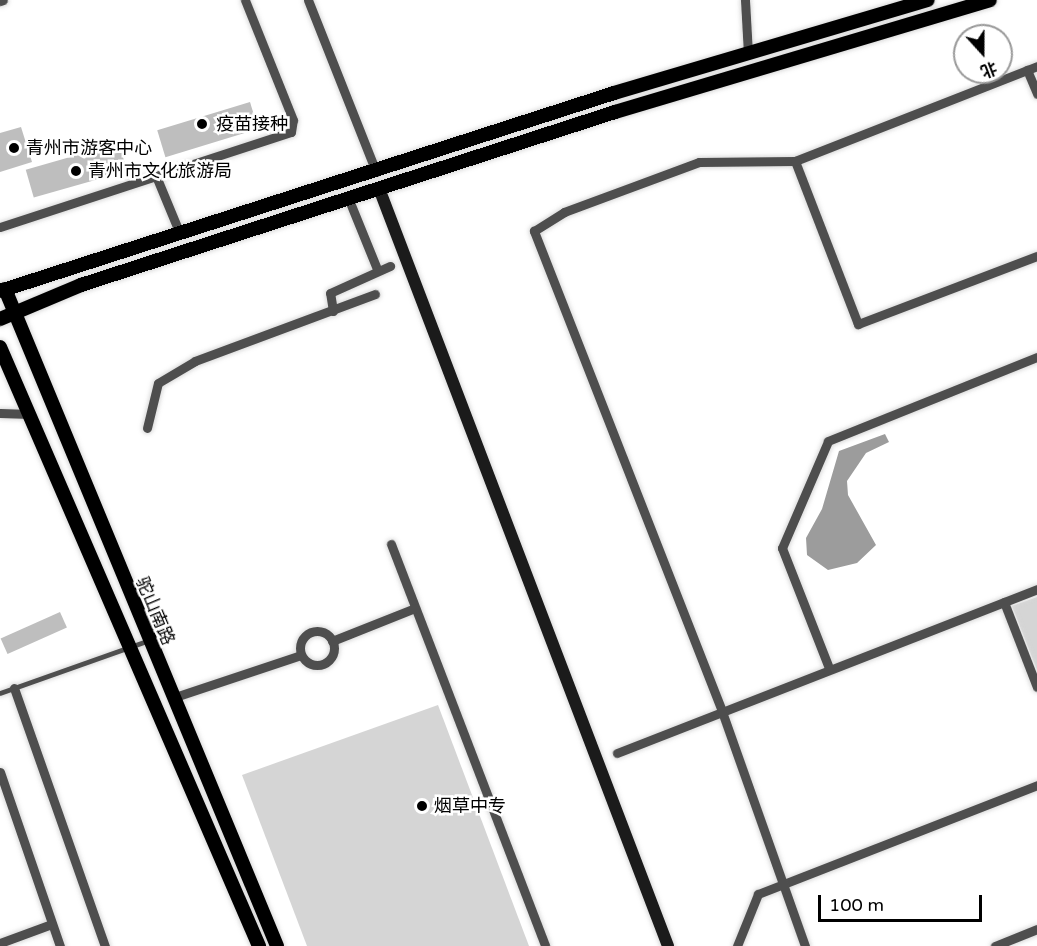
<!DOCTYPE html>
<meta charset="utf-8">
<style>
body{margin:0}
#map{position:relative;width:1037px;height:946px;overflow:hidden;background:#fff;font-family:"Varela Round","Noto Sans SC",sans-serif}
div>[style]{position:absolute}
.green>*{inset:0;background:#d5d5d5}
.water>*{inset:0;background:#9c9c9c}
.building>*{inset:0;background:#bebebe;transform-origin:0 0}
.roads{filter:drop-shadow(0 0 2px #dbdbdb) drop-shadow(0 0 2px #dbdbdb)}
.lane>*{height:4.5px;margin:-2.25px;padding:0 2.25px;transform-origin:2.25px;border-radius:2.25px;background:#4e4e4e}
.street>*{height:9px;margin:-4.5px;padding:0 4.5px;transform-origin:4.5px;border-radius:4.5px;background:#4e4e4e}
.street>.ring{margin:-4.5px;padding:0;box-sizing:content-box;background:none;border:9px solid #4e4e4e;border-radius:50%}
.secondary>*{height:12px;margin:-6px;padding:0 6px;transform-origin:6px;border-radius:6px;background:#1b1b1b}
.primary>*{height:14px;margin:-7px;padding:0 7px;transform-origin:7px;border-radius:7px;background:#000}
.dots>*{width:16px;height:16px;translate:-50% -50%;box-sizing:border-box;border:3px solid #fff;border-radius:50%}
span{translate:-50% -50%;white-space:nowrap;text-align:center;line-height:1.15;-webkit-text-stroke:5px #fff;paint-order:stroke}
.poi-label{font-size:18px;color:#000}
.left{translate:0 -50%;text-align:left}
.street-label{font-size:18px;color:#000}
.north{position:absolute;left:953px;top:24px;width:60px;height:60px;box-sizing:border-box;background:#fff;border:2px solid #999;border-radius:50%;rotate:159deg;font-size:16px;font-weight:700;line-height:24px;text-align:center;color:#000}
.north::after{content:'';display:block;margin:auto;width:21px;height:27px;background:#000;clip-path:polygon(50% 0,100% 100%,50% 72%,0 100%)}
.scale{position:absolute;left:818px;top:895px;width:164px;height:27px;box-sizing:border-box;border:3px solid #000;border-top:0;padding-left:8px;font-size:18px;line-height:21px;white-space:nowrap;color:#000;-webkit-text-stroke:4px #fff;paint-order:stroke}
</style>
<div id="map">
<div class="green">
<i style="clip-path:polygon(1037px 597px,1037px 670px,1012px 606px)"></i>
<i style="clip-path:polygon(438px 705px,529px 946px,307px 946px,242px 775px)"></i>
</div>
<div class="water">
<i style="clip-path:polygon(885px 434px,889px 442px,866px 453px,847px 481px,848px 495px,876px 545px,857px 563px,828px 570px,807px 555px,806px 538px,822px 509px,839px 451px)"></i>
</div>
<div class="building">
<i style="left:250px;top:102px;width:28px;height:97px;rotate:73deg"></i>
<i style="clip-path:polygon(21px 127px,32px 162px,0 172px,0 133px)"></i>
<i style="left:119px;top:143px;width:29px;height:97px;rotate:74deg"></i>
<i style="left:60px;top:612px;width:17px;height:65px;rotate:66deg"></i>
</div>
<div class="roads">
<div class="lane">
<i style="left:0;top:693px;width:156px;rotate:-19.5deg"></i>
</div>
<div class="street">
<i style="left:308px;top:0;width:185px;rotate:68.4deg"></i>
<i style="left:745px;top:0;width:53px;rotate:86.8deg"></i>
<i style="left:0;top:1px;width:3px;rotate:-18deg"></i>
<i style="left:1027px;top:70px;width:26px;rotate:67deg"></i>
<i style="left:795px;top:161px;width:175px;rotate:68.9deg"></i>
<i style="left:858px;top:324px;width:191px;rotate:-20.8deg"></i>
<i style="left:156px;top:176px;width:63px;rotate:67.5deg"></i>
<i style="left:349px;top:200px;width:74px;rotate:67.9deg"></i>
<i style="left:0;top:227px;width:306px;rotate:-18.1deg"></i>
<i style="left:291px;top:132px;width:12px;rotate:-81deg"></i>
<i style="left:293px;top:120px;width:129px;rotate:-111.8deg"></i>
<i style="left:333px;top:311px;width:18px;rotate:-99deg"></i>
<i style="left:330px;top:293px;width:66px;rotate:-24.2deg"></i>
<i style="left:0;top:413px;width:30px;rotate:2deg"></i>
<i style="left:147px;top:428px;width:46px;rotate:-76.3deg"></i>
<i style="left:158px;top:383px;width:43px;rotate:-30.7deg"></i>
<i style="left:195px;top:361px;width:192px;rotate:-20.4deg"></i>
<i style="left:391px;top:544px;width:430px;rotate:69deg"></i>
<i style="left:1004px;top:602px;width:91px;rotate:68.8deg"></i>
<i class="ring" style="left:300px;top:631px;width:25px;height:25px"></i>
<i style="left:332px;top:641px;width:89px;rotate:-21.7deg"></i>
<i style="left:829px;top:668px;width:129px;rotate:-111.4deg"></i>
<i style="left:782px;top:548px;width:116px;rotate:-66.7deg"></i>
<i style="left:828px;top:441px;width:225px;rotate:-21.9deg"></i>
<i style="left:14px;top:688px;width:274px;rotate:70.6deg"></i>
<i style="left:172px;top:698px;width:136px;rotate:-18.4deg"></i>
<i style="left:617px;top:753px;width:451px;rotate:-21.3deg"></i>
<i style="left:0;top:772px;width:184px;rotate:71deg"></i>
<i style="left:0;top:943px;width:55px;rotate:-20.1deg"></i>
<i style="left:737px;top:946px;width:56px;rotate:-68deg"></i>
<i style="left:758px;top:894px;width:300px;rotate:-21.3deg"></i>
<i style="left:805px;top:946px;width:249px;rotate:-109.5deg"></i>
<i style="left:722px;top:711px;width:516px;rotate:-111.39deg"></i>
<i style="left:534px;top:231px;width:36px;rotate:-32deg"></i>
<i style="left:564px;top:212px;width:144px;rotate:-20.3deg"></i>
<i style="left:699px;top:162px;width:96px;rotate:-0.6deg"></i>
<i style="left:795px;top:161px;width:260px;rotate:-21.4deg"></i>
<i style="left:995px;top:946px;width:45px;rotate:-22deg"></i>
</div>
<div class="secondary">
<i style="left:380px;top:191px;width:808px;rotate:69.12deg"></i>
</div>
<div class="primary">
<i style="left:5px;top:289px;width:711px;rotate:67.51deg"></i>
<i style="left:0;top:291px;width:645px;rotate:-17.87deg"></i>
<i style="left:614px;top:93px;width:327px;rotate:-16.5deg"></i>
<i style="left:0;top:319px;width:88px;rotate:-22.8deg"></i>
<i style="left:81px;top:285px;width:561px;rotate:-17.95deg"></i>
<i style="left:615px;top:112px;width:391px;rotate:-16.6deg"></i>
<i style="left:0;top:347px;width:653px;rotate:66.62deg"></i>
</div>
</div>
<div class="dots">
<i style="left:202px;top:124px;background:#000"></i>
<i style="left:14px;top:148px;background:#000"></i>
<i style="left:76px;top:171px;background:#000"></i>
<i style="left:422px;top:806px;background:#000"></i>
</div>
<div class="poi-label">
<span class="left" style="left:216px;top:124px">疫苗接种</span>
<span class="left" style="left:26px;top:148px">青州市游客中心</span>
<span class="left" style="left:88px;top:171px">青州市文化旅游局</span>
<span class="left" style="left:434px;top:806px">烟草中专</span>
</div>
<div class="street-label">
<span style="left:155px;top:611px;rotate:67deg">驼山南路</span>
</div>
<div class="north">北</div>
<div class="scale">100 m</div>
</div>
